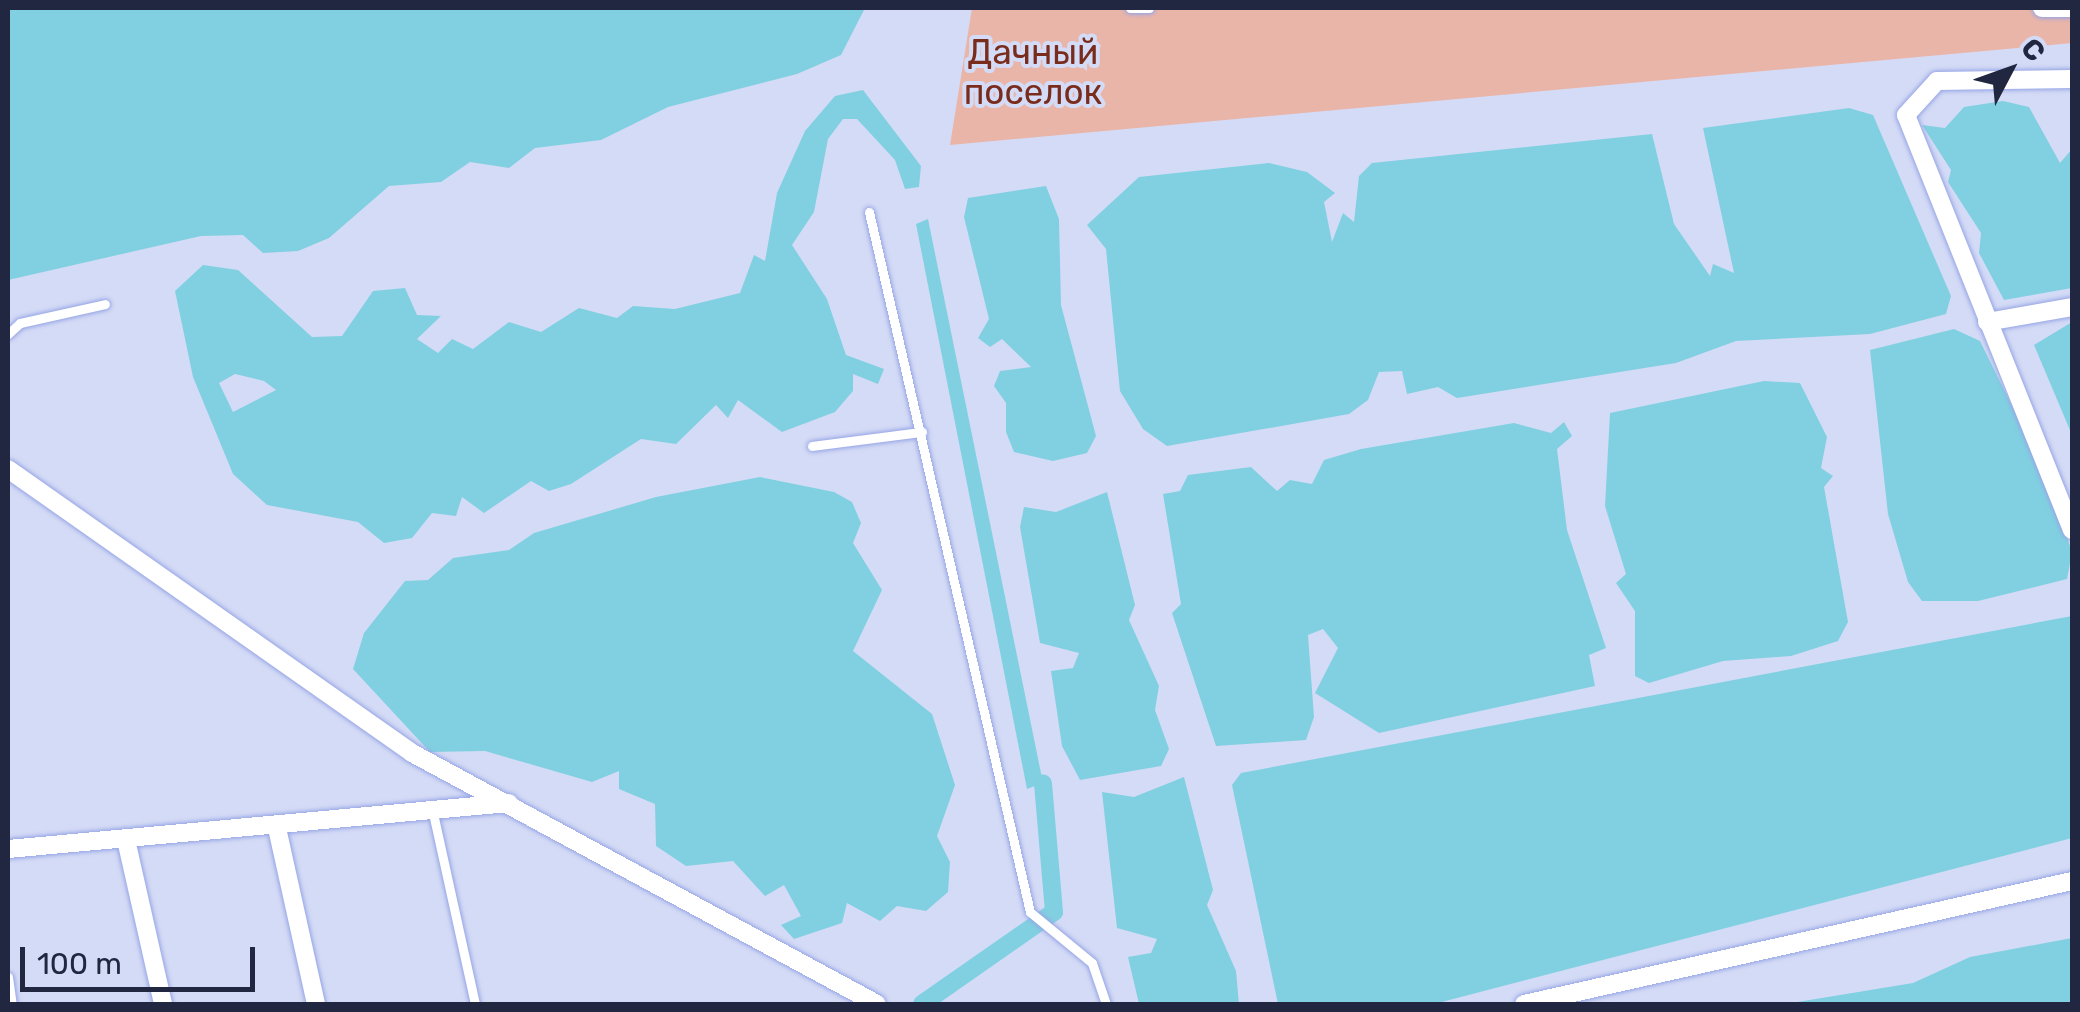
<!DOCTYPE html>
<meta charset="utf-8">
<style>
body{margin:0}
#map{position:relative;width:2080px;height:1012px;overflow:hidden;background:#d4dbf6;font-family:Rubik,sans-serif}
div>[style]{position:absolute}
.green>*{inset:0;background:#eab5a9}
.water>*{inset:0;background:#81d0e1}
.canal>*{height:18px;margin:-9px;padding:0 9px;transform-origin:9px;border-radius:9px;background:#81d0e1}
.roads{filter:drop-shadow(0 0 2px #96a5e5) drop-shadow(0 0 2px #96a5e5)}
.service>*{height:9px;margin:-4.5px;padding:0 4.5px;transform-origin:4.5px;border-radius:4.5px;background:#fff}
.minor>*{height:18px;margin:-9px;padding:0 9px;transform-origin:9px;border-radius:9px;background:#fff}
span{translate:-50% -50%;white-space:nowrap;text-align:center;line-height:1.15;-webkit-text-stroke:8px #d4dbf6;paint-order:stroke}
.park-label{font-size:35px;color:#792c1c}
.frame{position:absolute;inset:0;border:10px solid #212740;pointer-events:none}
.north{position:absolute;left:1960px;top:20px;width:100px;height:100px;-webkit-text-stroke:8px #d4dbf6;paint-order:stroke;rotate:49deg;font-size:28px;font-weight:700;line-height:40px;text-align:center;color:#212740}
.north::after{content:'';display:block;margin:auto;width:35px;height:45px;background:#212740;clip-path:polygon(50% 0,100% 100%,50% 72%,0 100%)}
.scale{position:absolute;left:20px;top:947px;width:235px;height:45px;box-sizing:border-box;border:5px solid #212740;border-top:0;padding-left:12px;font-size:30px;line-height:35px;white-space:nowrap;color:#212740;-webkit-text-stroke:8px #d4dbf6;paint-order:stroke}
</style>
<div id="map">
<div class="green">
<i style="clip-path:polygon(972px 8px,2072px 8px,2072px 43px,950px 145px)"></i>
</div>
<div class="water">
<i style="clip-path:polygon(8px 8px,865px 8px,841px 55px,797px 74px,668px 107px,601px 140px,535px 148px,509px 168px,470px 162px,441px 182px,389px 186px,329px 238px,298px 251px,263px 253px,243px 235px,201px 236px,8px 280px)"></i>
<i style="clip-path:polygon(evenodd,863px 90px,921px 166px,919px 187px,905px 189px,895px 160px,857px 119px,843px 119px,828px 139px,814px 212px,792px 245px,827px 299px,846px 355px,884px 369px,878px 384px,853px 374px,853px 391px,835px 412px,782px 432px,738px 400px,728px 418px,716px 405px,676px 444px,641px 439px,571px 484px,549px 491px,531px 481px,484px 513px,462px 497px,456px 516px,432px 513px,412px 538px,384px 543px,358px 522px,267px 505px,233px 474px,193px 377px,175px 291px,203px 265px,238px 270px,312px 337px,342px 336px,373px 291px,405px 288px,417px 315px,441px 316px,417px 339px,438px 353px,452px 339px,473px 349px,509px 322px,541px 332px,579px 308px,617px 318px,633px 306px,675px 309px,740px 293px,754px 255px,765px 261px,777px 193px,805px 131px,835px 96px,863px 90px,235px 374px,264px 381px,276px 390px,233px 412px,219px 383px,235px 374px)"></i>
<i style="clip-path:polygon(2003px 101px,2029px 107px,2060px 163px,2072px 149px,2072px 288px,2004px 300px,1979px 253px,1981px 233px,1948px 182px,1951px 170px,1922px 125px,1945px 128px,1964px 107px)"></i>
<i style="clip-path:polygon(1849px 108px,1873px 115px,1951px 296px,1946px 314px,1870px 334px,1736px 341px,1676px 363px,1457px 398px,1438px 387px,1407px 394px,1402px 371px,1379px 372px,1368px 400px,1349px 414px,1167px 446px,1143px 429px,1120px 391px,1106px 249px,1087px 225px,1139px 177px,1269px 163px,1307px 172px,1335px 193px,1324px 202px,1332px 242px,1343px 213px,1354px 222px,1359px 176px,1372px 163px,1652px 134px,1674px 224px,1710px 276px,1713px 264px,1734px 273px,1703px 128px)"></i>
<i style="clip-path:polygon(1046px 186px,1059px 219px,1061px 305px,1096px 436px,1087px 453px,1053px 461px,1014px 452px,1006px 432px,1006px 403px,994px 386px,1000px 371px,1031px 367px,1002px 339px,990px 347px,978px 338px,989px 319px,964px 217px,968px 198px)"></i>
<i style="clip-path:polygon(928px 219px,1043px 783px,1027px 789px,916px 224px)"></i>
<i style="clip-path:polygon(2072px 322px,2072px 435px,2034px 345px)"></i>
<i style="clip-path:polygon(1954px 329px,1980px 341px,2043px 469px,2072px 552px,2067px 579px,1978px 601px,1922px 601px,1908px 582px,1888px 514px,1870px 350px)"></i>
<i style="clip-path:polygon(1764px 381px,1800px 383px,1827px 437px,1821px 468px,1833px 476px,1824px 487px,1848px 622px,1838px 641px,1791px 656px,1723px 661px,1649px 683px,1635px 676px,1635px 611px,1616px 583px,1626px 574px,1605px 506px,1610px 413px)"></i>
<i style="clip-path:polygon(1564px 422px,1572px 436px,1557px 449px,1567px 530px,1606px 648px,1589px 655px,1595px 686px,1379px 733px,1315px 693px,1338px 648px,1323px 629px,1308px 635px,1314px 717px,1306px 740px,1216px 746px,1172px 613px,1181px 604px,1163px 494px,1180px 491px,1188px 475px,1251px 467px,1277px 491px,1290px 480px,1312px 484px,1324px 460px,1361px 449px,1514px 423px,1551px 433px)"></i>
<i style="clip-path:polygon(760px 477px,834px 492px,852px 502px,861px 523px,853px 543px,882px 590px,853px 651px,932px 714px,955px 785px,937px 836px,950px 862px,948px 892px,926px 911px,897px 906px,880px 921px,847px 903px,842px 923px,794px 939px,781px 925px,801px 916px,784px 885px,765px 896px,733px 861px,686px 866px,656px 846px,655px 804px,619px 789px,619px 771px,592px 782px,485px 751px,430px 752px,353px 669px,364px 633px,405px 581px,428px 580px,453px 558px,509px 550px,534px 533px,656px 497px)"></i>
<i style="clip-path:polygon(1107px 492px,1135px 605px,1129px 620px,1159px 686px,1155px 710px,1169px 749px,1161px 766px,1080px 780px,1062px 746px,1051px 671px,1073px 668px,1079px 653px,1040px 643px,1020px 527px,1024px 507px,1056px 512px)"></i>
<i style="clip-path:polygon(2072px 616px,2072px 838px,1434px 1004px,1278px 1004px,1232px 785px,1241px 773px)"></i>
<i style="clip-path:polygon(1184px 777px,1213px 890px,1207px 905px,1236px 971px,1239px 1004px,1139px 1004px,1128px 957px,1151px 953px,1157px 939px,1117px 928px,1102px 792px,1134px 797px)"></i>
<i style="clip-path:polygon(2072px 938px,2072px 1004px,1785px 1004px,1913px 983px,1970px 957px)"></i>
</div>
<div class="canal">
<i style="left:922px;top:1004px;width:161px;rotate:-34.9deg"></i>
<i style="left:1054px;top:912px;width:129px;rotate:-94.9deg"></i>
</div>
<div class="roads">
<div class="service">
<i style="left:1130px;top:8px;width:19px"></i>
<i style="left:869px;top:212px;width:718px;rotate:77.05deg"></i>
<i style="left:1030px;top:912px;width:80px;rotate:39.4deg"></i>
<i style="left:1092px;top:963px;width:43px;rotate:71.1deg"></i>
<i style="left:8px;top:334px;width:16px;rotate:-43deg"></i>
<i style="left:20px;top:323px;width:87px;rotate:-12.6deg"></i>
<i style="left:812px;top:446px;width:111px;rotate:-7.3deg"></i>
<i style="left:433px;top:813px;width:196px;rotate:77.6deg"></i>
<i style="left:8px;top:977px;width:27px;rotate:82deg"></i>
</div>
<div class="minor">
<i style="left:2042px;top:8px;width:30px"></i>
<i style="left:2072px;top:79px;width:135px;rotate:179.2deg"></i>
<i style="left:1937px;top:81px;width:46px;rotate:132.4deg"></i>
<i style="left:1906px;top:115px;width:447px;rotate:68.2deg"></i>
<i style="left:1987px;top:322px;width:86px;rotate:-10deg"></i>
<i style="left:8px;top:469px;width:494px;rotate:35.1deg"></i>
<i style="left:412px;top:753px;width:528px;rotate:28.36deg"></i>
<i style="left:277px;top:828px;width:180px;rotate:77.5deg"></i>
<i style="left:127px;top:844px;width:164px;rotate:77.3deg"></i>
<i style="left:8px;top:849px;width:503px;rotate:-5.25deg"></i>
<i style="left:1524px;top:1004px;width:562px;rotate:-12.65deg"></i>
</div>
</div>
<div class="park-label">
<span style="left:1033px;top:72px">Дачный<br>поселок</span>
</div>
<div class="frame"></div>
<div class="north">С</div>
<div class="scale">100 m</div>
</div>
